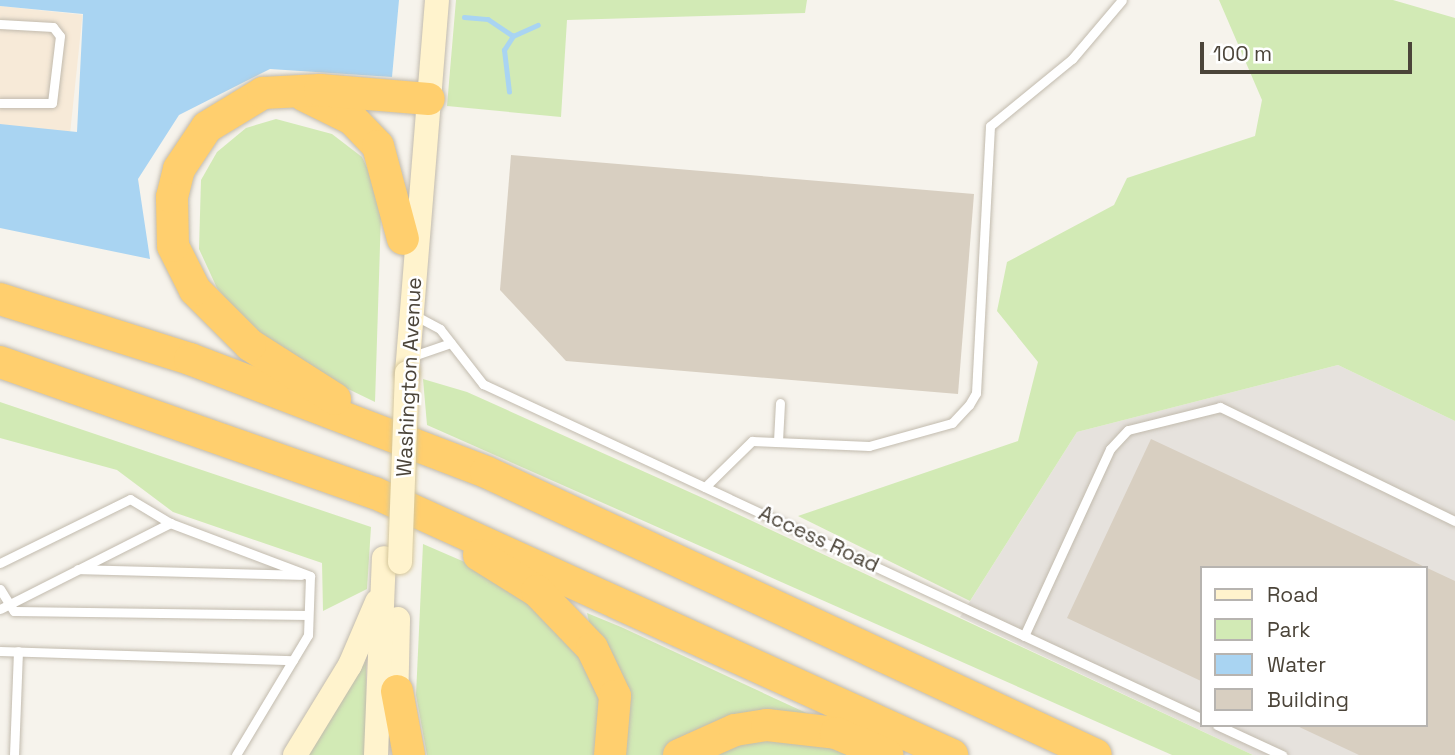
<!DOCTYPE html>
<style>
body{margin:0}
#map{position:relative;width:1455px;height:755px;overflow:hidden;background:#f6f3ec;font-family:"Space Grotesk",sans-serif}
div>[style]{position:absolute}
.commercial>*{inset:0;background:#f7ead8;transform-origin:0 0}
.industrial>*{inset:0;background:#e6e2dd}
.green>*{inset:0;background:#d2eab5}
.water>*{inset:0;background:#a9d4f2}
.stream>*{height:4.5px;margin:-2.25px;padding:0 2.25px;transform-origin:2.25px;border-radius:2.25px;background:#a9d4f2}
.building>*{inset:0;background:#d8cfc1}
.roads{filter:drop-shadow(0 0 2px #c2bbae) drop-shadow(0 0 2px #c2bbae)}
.service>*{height:9px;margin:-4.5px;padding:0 4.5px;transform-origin:4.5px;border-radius:4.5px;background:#fff}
.secondary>*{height:24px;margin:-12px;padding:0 12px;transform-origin:12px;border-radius:12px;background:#fff3cd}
.motorway>*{height:32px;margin:-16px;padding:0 16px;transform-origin:16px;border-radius:16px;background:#ffcf6e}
.bridges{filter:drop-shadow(0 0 2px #d6c79b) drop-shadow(0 0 2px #d6c79b)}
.secondary-bridge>*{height:24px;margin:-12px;padding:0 12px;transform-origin:12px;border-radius:12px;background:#fff3cd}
span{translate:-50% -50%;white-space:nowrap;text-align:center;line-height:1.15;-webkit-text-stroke:5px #fff;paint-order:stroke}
.street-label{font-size:21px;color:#4b4439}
.legend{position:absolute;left:1200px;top:566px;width:228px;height:161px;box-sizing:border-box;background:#fff;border:2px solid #b7b4b0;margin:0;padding:9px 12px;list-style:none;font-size:21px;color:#4b4439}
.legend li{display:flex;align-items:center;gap:14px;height:35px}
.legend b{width:35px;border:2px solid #b7b4b0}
.scale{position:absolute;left:1200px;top:42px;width:212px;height:32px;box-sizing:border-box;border:4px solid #4b4439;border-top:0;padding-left:9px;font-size:21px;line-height:24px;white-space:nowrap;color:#4b4439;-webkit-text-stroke:5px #fff;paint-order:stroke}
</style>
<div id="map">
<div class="commercial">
<i style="left:0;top:6px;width:83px;height:118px;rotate:6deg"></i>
</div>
<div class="industrial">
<i style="clip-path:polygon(evenodd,1338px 365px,1455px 421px,1455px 755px,1253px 755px,960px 617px,1077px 432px,1338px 365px,1201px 568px,1425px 568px,1425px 725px,1201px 725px,1201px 568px)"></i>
</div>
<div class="green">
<i style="clip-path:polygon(456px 0,807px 0,805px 13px,567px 20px,561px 117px,447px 106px)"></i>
<i style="clip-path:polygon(1219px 0,1393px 0,1455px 18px,1455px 421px,1338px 365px,1077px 432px,970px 601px,798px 516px,1018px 441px,1038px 362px,997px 311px,1007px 262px,1114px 205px,1127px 178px,1255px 136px,1262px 100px)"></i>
<i style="clip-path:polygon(276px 119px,332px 134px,362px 157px,376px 187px,381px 215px,375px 402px,307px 369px,251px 328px,217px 288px,199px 249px,201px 180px,217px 152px,246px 128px)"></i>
<i style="clip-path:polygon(423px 379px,467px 392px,705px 499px,1253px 755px,1172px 755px,427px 425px)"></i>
<i style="clip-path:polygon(0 402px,371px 527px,367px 589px,323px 611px,322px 563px,173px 512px,117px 470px,0 438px)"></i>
<i style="clip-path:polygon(423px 544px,497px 576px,577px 643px,607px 704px,601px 755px,427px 755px,416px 695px)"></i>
<i style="clip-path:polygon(587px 613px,621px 627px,828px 723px,669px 755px,621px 755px)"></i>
<i style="clip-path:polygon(366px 661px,367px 755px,305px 755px,337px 703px)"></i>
<i style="clip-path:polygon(764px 734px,870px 755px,697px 755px)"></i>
</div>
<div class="water">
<i style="clip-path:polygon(0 0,399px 0,392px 77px,270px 69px,179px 115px,138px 179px,150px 259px,0 228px,0 124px,77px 132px,83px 14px,0 6px)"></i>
</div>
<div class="stream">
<i style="left:464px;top:17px;width:24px;rotate:5deg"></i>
<i style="left:488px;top:19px;width:30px;rotate:34deg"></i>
<i style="left:513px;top:36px;width:27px;rotate:-24deg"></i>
<i style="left:509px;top:92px;width:42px;rotate:-96.8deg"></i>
<i style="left:504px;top:50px;width:17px;rotate:-57deg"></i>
</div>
<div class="building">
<i style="clip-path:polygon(511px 155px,974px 194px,958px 394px,566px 361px,500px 290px)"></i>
<i style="clip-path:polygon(1151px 439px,1455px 581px,1455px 755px,1359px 755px,1295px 725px,1425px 725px,1425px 568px,1201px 568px,1201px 681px,1067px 618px)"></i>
</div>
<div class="roads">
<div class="service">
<i style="left:0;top:24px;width:53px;rotate:3.2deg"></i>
<i style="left:53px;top:27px;width:11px;rotate:52deg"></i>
<i style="left:60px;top:36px;width:67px;rotate:96.8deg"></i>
<i style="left:52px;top:103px;width:52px;rotate:180deg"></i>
<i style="left:416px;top:316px;width:27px;rotate:28deg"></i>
<i style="left:440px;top:329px;width:70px;rotate:52deg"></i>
<i style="left:483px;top:384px;width:792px;rotate:24.95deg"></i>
<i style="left:410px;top:357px;width:43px;rotate:-18.9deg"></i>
<i style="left:778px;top:441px;width:38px;rotate:-87deg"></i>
<i style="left:705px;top:487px;width:66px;rotate:-44.4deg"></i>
<i style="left:752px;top:441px;width:117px;rotate:2.4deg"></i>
<i style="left:869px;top:446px;width:86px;rotate:-15.5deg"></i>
<i style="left:952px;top:423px;width:25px;rotate:-47deg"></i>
<i style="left:969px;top:405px;width:14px;rotate:-60deg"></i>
<i style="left:976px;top:393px;width:267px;rotate:-87deg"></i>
<i style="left:990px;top:126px;width:106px;rotate:-39.3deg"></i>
<i style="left:1072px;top:59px;width:77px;rotate:-49.7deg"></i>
<i style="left:0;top:563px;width:145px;rotate:-26.2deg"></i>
<i style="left:130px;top:499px;width:47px;rotate:31deg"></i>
<i style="left:170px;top:523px;width:150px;rotate:20.7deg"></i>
<i style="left:310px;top:576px;width:59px;rotate:91.9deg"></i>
<i style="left:308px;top:635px;width:140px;rotate:121deg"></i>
<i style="left:78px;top:569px;width:223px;rotate:1.5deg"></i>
<i style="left:0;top:589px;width:26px;rotate:58deg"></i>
<i style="left:14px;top:611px;width:294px;rotate:0.8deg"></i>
<i style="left:0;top:609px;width:191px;rotate:-26.8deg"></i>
<i style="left:1024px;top:636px;width:206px;rotate:-65.3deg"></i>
<i style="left:1110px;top:449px;width:26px;rotate:-47deg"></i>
<i style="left:1128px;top:430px;width:95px;rotate:-14deg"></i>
<i style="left:1220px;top:407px;width:261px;rotate:25.9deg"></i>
<i style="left:0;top:651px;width:293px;rotate:1.8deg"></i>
<i style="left:1217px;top:725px;width:72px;rotate:24.8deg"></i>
<i style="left:14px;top:755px;width:104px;rotate:-87.8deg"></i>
</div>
<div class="secondary">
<i style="left:407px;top:373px;width:374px;rotate:-85.4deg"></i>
<i style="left:396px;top:709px;width:90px;rotate:-88.7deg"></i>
<i style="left:295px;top:755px;width:105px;rotate:-58.6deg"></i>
<i style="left:350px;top:665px;width:69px;rotate:-66.8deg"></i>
<i style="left:376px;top:755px;width:197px;rotate:-87.7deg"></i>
</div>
<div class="motorway">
<i style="left:305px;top:96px;width:52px;rotate:26.1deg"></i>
<i style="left:352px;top:119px;width:37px;rotate:46deg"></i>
<i style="left:378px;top:146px;width:96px;rotate:75deg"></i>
<i style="left:0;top:299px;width:199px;rotate:17.5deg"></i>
<i style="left:190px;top:359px;width:317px;rotate:20.9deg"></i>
<i style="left:486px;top:472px;width:672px;rotate:24.89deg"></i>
<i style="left:0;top:362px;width:397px;rotate:19.3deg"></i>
<i style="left:375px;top:493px;width:634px;rotate:24.42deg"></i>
<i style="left:335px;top:399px;width:101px;rotate:-147.6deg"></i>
<i style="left:250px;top:345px;width:78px;rotate:-135deg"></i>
<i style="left:195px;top:290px;width:49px;rotate:-116.6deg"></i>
<i style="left:173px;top:246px;width:49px;rotate:-91.2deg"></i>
<i style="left:172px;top:197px;width:29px;rotate:-76deg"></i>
<i style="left:179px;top:169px;width:50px;rotate:-56.3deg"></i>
<i style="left:207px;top:127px;width:66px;rotate:-31.3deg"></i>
<i style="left:263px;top:93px;width:57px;rotate:-3deg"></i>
<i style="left:320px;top:90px;width:109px;rotate:4.7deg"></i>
<i style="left:479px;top:555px;width:68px;rotate:31.8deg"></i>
<i style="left:537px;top:591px;width:79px;rotate:46deg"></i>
<i style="left:592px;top:648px;width:53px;rotate:64.4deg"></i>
<i style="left:615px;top:696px;width:59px;rotate:94.8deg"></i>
<i style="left:397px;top:691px;width:65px;rotate:79.4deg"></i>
<i style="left:679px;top:755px;width:61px;rotate:-24.1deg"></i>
<i style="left:735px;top:730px;width:32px;rotate:-9deg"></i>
<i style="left:767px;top:725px;width:69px;rotate:6.6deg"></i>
<i style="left:836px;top:733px;width:56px;rotate:23.3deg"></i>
</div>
</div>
<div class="bridges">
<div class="secondary-bridge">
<i style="left:400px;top:562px;width:189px;rotate:-87.9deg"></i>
</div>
</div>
<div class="street-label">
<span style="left:409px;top:377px;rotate:-87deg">Washington Avenue</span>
<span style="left:819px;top:539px;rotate:25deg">Access Road</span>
</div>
<ul class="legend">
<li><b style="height:9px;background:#fff3cd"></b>Road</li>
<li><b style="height:19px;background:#d2eab5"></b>Park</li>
<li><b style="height:19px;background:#a9d4f2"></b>Water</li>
<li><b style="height:19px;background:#d8cfc1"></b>Building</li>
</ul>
<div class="scale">100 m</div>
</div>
